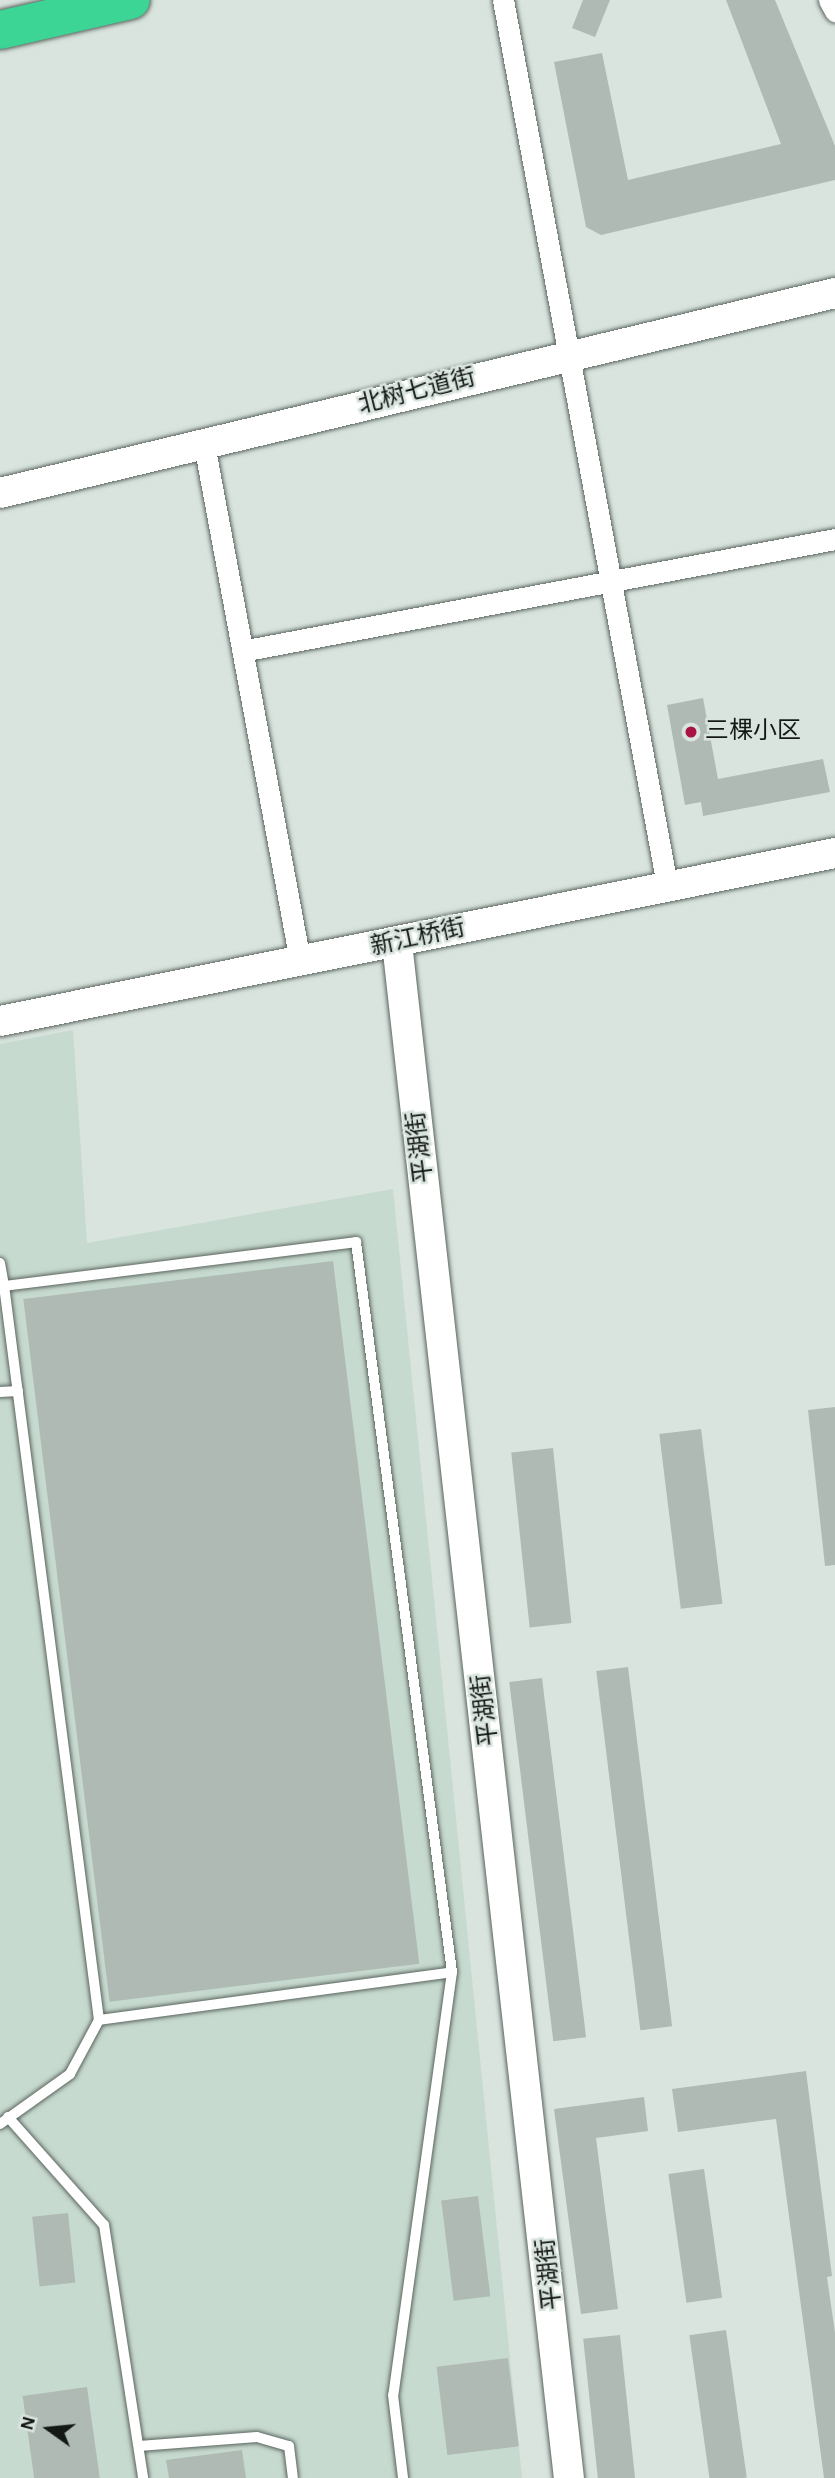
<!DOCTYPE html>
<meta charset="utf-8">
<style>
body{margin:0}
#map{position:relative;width:835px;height:2478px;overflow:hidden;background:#d9e4de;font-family:"Alegreya Sans","Noto Sans SC",sans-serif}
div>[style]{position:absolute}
.built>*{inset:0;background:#c7dacf}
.building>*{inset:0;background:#afbab4;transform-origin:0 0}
.roads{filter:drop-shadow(0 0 2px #5b655f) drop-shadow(0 0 2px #5b655f)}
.lane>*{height:10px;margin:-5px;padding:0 5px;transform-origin:5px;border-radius:5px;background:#fff}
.street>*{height:21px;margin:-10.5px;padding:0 10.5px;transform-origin:10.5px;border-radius:10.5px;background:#fff}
.secondary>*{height:30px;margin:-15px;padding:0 15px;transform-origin:15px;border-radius:15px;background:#fff}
.highway>*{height:38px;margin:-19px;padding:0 19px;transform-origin:19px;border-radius:19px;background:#3cd595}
.dots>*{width:19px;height:19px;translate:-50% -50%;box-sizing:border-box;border:4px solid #d9e4de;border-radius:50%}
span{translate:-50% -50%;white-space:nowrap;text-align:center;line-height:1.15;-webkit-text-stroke:5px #d9e4de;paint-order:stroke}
.street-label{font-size:24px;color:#151916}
.poi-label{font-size:24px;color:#151916}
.left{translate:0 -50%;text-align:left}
.north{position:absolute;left:14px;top:2394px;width:70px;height:70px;-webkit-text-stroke:5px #d9e4de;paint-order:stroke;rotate:285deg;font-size:19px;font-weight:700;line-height:28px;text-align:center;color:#151916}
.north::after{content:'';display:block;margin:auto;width:24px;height:32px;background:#151916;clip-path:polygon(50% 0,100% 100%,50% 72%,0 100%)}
</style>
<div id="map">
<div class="built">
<i style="clip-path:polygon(73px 1030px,87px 1243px,393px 1189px,522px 2478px,0 2478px,0 1044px)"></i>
</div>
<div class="building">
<i style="clip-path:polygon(583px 0,610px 0,595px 37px,572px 28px)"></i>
<i style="clip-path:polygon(726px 0,775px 0,835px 146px,835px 180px,601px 235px,586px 227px,554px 62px,602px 53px,628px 180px,781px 144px)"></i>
<i style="clip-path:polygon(703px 698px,718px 779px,823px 759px,830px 792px,703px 816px,701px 802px,685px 805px,667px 705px)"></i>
<i style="left:333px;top:1261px;width:708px;height:312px;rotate:83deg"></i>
<i style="clip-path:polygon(835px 1407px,835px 1565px,825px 1566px,808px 1410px)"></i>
<i style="left:701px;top:1429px;width:176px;height:42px;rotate:83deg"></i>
<i style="left:553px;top:1448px;width:176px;height:42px;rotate:84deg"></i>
<i style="left:628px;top:1667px;width:362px;height:32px;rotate:83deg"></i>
<i style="left:542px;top:1678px;width:362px;height:33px;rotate:83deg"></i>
<i style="clip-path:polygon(806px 2071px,832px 2276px,827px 2277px,835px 2333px,835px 2478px,824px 2478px,776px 2119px,678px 2132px,672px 2089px)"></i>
<i style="clip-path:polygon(644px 2097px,648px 2131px,596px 2138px,618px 2309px,581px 2314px,554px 2109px)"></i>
<i style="left:704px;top:2169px;width:130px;height:36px;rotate:82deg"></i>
<i style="left:478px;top:2196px;width:101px;height:37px;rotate:83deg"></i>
<i style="left:68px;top:2213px;width:70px;height:36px;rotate:84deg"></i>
<i style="left:726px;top:2330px;width:149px;height:37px;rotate:82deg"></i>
<i style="left:620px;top:2335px;width:144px;height:37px;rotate:84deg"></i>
<i style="left:508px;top:2358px;width:89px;height:72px;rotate:83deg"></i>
<i style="left:87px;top:2387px;width:92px;height:65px;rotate:82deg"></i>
<i style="clip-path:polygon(242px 2450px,246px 2478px,169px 2478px,166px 2460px)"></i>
</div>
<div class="roads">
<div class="lane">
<i style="left:0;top:1263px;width:23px;rotate:80deg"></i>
<i style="left:0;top:1392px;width:18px;rotate:-3deg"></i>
<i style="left:99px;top:2020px;width:356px;rotate:-7.7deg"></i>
<i style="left:8px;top:2117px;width:144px;rotate:48.4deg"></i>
<i style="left:104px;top:2225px;width:256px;rotate:81.2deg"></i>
<i style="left:0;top:2124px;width:86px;rotate:-35.5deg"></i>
<i style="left:70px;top:2074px;width:61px;rotate:-61.8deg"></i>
<i style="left:99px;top:2020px;width:740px;rotate:-97.37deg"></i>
<i style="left:4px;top:1286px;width:355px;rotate:-7.1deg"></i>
<i style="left:356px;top:1242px;width:736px;rotate:82.51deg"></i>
<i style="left:452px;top:1972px;width:427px;rotate:97.9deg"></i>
<i style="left:393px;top:2395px;width:84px;rotate:83.1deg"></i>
<i style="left:139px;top:2446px;width:118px;rotate:-4.4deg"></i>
<i style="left:257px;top:2437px;width:33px;rotate:16deg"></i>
<i style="left:289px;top:2446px;width:32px;rotate:83deg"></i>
</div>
<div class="street">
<i style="left:503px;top:0;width:900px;rotate:79.5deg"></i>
<i style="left:829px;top:0;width:13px;rotate:61deg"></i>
<i style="left:204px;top:444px;width:526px;rotate:79.48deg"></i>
<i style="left:247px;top:650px;width:598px;rotate:-10.69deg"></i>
</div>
<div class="secondary">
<i style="left:0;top:493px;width:859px;rotate:-13.47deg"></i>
<i style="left:397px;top:943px;width:1545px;rotate:83.61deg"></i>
<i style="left:0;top:1021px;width:852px;rotate:-11.38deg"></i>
</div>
<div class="highway">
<i style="left:0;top:30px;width:134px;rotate:-12.9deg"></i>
</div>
</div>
<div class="dots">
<i style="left:691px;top:732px;background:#a81344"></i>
</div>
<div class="street-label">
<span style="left:417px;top:392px;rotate:-14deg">北树七道街</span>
<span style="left:418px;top:938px;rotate:-12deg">新江桥街</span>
<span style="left:421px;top:1147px;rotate:-97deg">平湖街</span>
<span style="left:486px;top:1710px;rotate:-97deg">平湖街</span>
<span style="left:550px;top:2274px;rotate:-96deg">平湖街</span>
</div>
<div class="poi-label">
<span class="left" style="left:705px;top:732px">三棵小区</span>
</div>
<div class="north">N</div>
</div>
